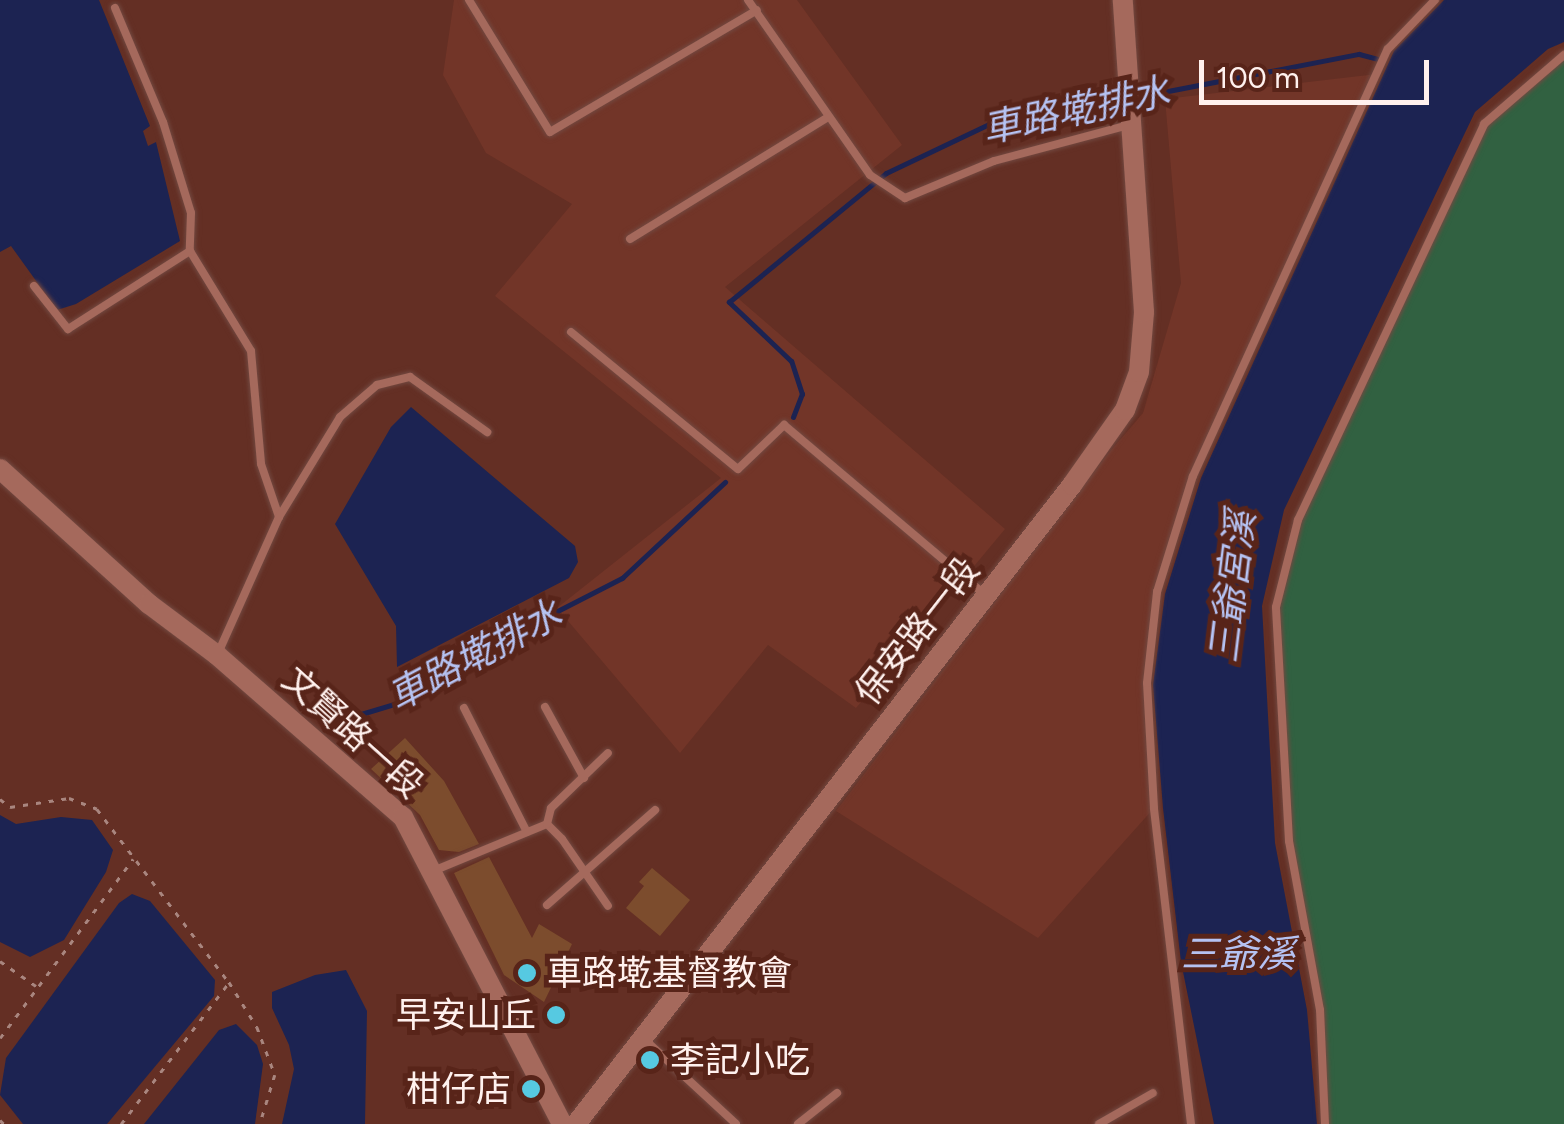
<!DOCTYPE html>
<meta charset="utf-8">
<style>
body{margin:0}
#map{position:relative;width:1564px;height:1124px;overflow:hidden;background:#642f24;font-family:Figtree,"Noto Sans TC",sans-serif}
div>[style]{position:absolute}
.built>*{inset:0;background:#723528}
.green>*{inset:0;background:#316141}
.water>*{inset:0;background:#1c2352}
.stream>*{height:5px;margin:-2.5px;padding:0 2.5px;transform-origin:2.5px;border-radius:2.5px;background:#1c2352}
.building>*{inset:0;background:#7c4c2d}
.path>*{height:2.5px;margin-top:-1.25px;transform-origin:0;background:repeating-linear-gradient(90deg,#a9867f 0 5px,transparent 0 13px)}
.roads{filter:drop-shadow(0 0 2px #724941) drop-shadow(0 0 2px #724941)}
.lane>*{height:8px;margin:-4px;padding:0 4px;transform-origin:4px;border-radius:4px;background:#a5695c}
.secondary>*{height:20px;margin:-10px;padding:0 10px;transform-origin:10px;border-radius:10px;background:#a5695c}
.dots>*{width:28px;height:28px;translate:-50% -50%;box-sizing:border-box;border:5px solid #582419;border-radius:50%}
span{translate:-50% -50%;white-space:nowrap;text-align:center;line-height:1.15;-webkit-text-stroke:10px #582419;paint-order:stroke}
.street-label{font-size:35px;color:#fff1ee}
.poi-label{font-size:35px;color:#fff1ee}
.left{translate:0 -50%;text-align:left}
.right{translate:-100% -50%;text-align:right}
.water-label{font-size:38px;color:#b5c2f2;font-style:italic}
.scale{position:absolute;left:1199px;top:60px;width:230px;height:45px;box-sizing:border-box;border:5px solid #fff1ee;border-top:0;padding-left:12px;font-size:30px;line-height:35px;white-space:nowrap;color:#fff1ee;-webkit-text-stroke:8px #582419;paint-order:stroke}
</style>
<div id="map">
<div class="built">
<i style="clip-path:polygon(454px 0,797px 0,902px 145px,725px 287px,1005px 529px,856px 708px,768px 645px,680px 753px,557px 608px,721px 478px,495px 296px,572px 204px,486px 153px,443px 75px)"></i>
<i style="clip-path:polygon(1377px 74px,1193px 476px,1157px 591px,1147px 683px,1154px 808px,1038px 938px,836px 811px,1107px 455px,1143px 413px,1181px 283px,1165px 99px)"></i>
</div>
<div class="green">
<i style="clip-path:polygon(1564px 55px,1564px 1124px,1325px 1124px,1320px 1010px,1289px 841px,1276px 607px,1298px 520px,1484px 124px)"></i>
</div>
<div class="water">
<i style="clip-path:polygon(0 0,99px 0,150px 126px,143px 131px,148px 146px,156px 142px,180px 241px,76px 304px,57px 310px,11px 246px,0 252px)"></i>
<i style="clip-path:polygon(1444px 0,1564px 0,1564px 42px,1548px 49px,1475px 112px,1284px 510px,1262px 606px,1275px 843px,1307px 1010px,1317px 1124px,1214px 1124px,1181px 962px,1163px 808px,1153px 685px,1165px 594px,1201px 478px,1394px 51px)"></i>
<i style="clip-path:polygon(411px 407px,575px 546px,578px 562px,569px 578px,397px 667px,396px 626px,335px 524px,391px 427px)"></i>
<i style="clip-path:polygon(0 815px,16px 824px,61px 817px,92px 820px,113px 850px,106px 872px,64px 940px,30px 957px,0 942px)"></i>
<i style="clip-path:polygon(132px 894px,150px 901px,215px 980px,214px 996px,107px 1124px,23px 1124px,0 1095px,6px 1058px,119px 903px)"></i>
<i style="clip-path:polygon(346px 970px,367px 1011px,365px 1124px,282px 1124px,294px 1069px,289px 1045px,272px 1008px,272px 992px,315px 975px)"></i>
<i style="clip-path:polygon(236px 1024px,257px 1045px,263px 1064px,255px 1124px,144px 1124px,219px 1030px)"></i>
</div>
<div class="stream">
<i style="left:1137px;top:97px;width:226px;rotate:-11deg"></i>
<i style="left:1359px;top:54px;width:20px;rotate:15deg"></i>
<i style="left:793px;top:417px;width:25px;rotate:-69deg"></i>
<i style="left:802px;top:394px;width:35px;rotate:-108deg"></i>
<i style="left:791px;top:361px;width:86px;rotate:-136.4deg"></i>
<i style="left:729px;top:302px;width:203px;rotate:-39.4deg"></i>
<i style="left:886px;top:173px;width:114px;rotate:-25.4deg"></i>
<i style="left:989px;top:124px;width:140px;rotate:-10.3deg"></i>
<i style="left:361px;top:714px;width:55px;rotate:-16.8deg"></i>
<i style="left:414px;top:698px;width:80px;rotate:-29.1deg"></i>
<i style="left:484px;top:659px;width:55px;rotate:-36.9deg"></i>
<i style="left:528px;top:626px;width:106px;rotate:-27.1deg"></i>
<i style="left:622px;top:578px;width:141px;rotate:-43deg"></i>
</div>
<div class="building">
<i style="clip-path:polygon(405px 738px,444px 781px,479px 844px,459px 852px,439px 850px,420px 815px,371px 769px)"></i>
<i style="clip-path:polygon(489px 857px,532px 938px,539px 924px,572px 944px,544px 1002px,504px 975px,454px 873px)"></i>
<i style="clip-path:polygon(652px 868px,690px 900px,660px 936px,626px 908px,644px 886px,639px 882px)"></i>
</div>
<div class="path">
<i style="left:0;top:799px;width:13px;rotate:39deg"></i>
<i style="left:10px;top:807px;width:60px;rotate:-8.7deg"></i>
<i style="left:69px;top:798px;width:30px;rotate:21deg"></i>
<i style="left:97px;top:809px;width:218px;rotate:52.7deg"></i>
<i style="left:229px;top:982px;width:53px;rotate:58.1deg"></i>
<i style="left:257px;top:1027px;width:51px;rotate:69.4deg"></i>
<i style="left:275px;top:1075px;width:51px;rotate:107deg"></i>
<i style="left:0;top:961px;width:44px;rotate:34.8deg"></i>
<i style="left:0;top:1038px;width:223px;rotate:-53.4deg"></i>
<i style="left:0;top:1120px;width:6px;rotate:45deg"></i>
<i style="left:121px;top:1124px;width:178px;rotate:-52.7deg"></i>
</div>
<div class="roads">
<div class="lane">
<i style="left:469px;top:0;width:155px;rotate:58.5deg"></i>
<i style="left:550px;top:132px;width:240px;rotate:-30.5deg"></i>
<i style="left:748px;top:0;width:213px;rotate:55.1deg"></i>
<i style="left:870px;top:175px;width:42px;rotate:33.3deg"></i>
<i style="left:905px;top:198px;width:96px;rotate:-22.6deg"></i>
<i style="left:994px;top:161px;width:139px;rotate:-15deg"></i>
<i style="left:115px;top:8px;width:124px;rotate:67.2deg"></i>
<i style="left:163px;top:122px;width:95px;rotate:72.9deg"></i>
<i style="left:191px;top:213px;width:38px;rotate:92deg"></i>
<i style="left:190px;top:251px;width:117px;rotate:58.6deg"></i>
<i style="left:251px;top:351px;width:113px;rotate:84.9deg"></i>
<i style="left:261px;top:464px;width:56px;rotate:71.2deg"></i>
<i style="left:630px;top:239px;width:233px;rotate:-31.6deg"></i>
<i style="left:34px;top:286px;width:55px;rotate:51.7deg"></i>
<i style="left:68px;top:329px;width:145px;rotate:-32.6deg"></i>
<i style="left:571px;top:332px;width:216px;rotate:39.4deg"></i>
<i style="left:738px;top:469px;width:64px;rotate:-43.7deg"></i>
<i style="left:784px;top:425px;width:260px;rotate:40.2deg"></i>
<i style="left:219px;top:651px;width:147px;rotate:-65.9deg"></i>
<i style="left:279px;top:517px;width:117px;rotate:-58.6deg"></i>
<i style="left:340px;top:417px;width:49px;rotate:-40.9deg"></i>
<i style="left:377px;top:385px;width:34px;rotate:-14deg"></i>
<i style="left:410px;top:377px;width:95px;rotate:35.5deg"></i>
<i style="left:545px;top:707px;width:81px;rotate:61.2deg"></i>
<i style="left:464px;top:708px;width:139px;rotate:63.1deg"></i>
<i style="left:547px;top:824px;width:21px;rotate:45deg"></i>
<i style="left:562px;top:839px;width:81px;rotate:55.5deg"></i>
<i style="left:433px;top:871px;width:123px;rotate:-22.4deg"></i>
<i style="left:547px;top:824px;width:16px;rotate:-76deg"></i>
<i style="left:551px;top:808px;width:79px;rotate:-44deg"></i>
<i style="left:547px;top:905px;width:144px;rotate:-41.3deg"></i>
<i style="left:644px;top:1039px;width:125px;rotate:42.7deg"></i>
<i style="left:798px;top:1124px;width:50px;rotate:-38.5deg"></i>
<i style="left:1099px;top:1124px;width:62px;rotate:-29.9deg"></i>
<i style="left:1191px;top:1124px;width:318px;rotate:-96.7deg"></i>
<i style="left:1154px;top:808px;width:125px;rotate:-93.2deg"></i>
<i style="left:1147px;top:683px;width:92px;rotate:-83.7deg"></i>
<i style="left:1157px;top:592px;width:121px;rotate:-72.8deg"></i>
<i style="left:1193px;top:476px;width:469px;rotate:-65.5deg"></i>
<i style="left:1388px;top:49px;width:68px;rotate:-46.2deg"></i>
<i style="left:1325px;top:1124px;width:114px;rotate:-92.5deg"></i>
<i style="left:1320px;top:1010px;width:172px;rotate:-100.4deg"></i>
<i style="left:1289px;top:841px;width:234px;rotate:-93.2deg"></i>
<i style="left:1276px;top:607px;width:90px;rotate:-75.8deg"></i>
<i style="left:1298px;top:520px;width:438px;rotate:-64.8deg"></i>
<i style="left:1484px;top:124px;width:106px;rotate:-40.8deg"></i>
</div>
<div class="secondary">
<i style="left:0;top:469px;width:201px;rotate:42.2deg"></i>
<i style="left:149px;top:604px;width:85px;rotate:36.9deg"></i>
<i style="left:217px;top:655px;width:247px;rotate:41.1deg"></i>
<i style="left:403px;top:817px;width:346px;rotate:62.6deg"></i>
<i style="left:576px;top:1124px;width:809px;rotate:-52.18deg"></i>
<i style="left:1072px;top:485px;width:92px;rotate:-54.8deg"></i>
<i style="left:1125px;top:410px;width:40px;rotate:-69.8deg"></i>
<i style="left:1139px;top:372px;width:60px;rotate:-85.2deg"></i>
<i style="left:1144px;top:312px;width:313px;rotate:-93.9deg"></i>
</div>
</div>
<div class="dots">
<i style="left:527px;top:973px;background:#56c9e1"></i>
<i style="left:556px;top:1015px;background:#56c9e1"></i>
<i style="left:650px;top:1060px;background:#56c9e1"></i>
<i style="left:531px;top:1089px;background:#56c9e1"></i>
</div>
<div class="street-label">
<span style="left:917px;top:631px;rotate:-52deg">保安路一段</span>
<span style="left:353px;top:732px;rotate:42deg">文賢路一段</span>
</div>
<div class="poi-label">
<span class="left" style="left:547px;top:973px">車路墘基督教會</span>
<span class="right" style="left:536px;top:1015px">早安山丘</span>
<span class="left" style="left:670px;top:1060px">李記小吃</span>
<span class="right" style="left:511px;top:1089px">柑仔店</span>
</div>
<div class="water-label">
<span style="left:1076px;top:111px;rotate:-12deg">車路墘排水</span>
<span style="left:1233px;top:587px;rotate:-83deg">三爺宮溪</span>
<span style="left:475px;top:656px;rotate:-28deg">車路墘排水</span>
<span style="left:1238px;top:955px">三爺溪</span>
</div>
<div class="scale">100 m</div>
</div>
